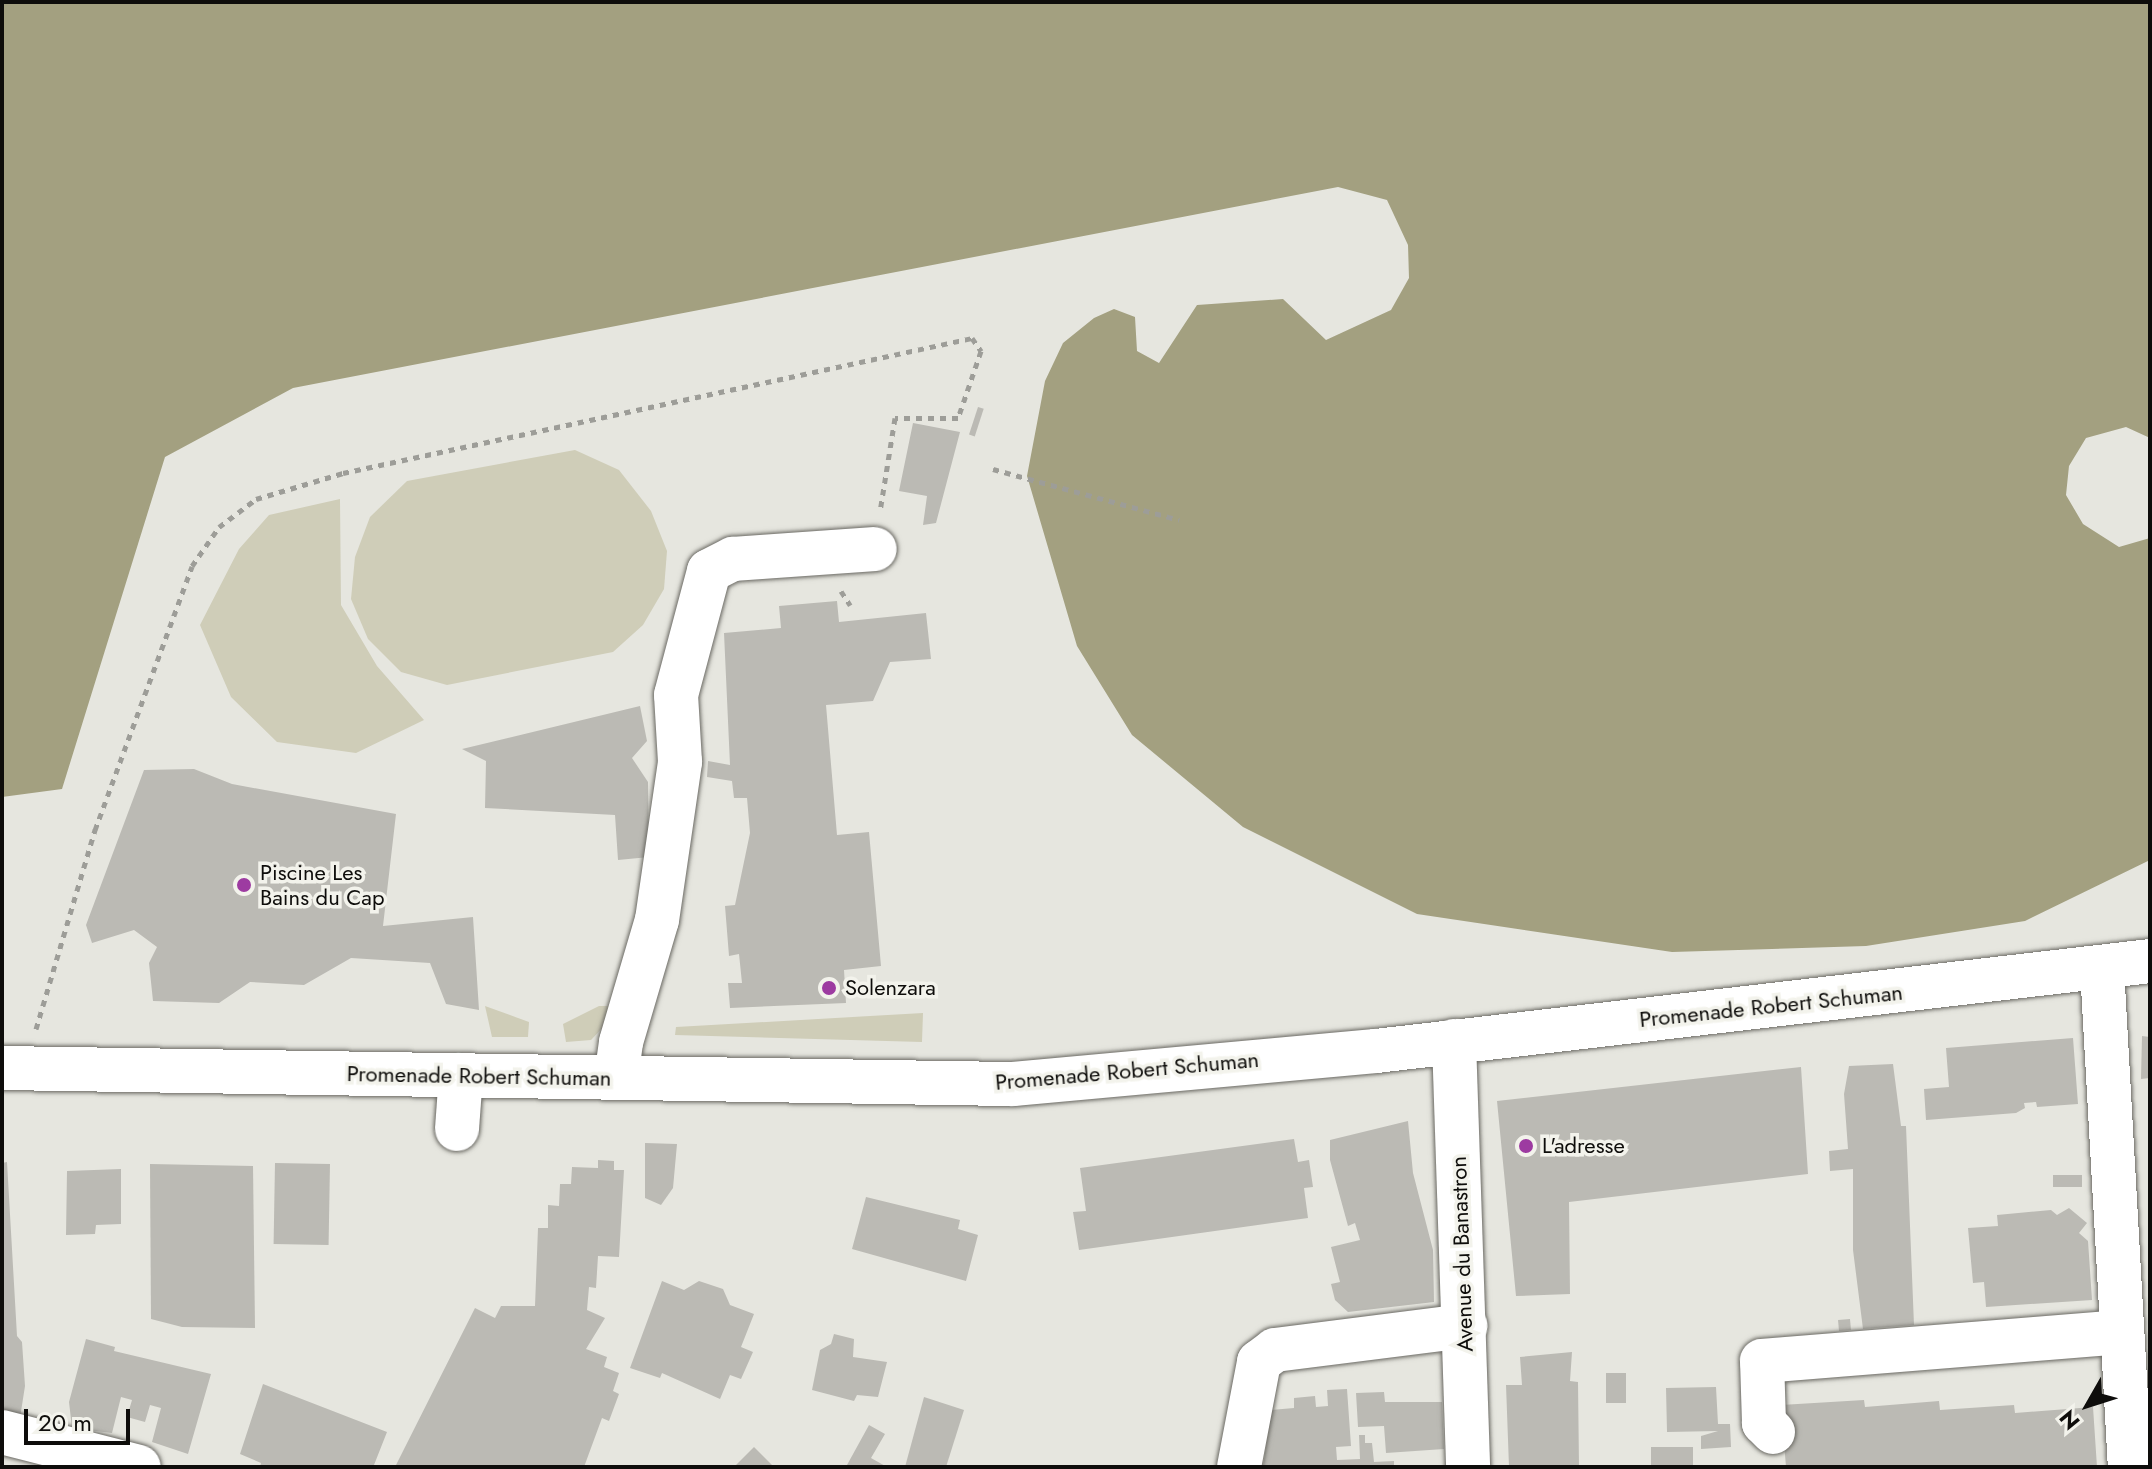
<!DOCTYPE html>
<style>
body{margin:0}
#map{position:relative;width:2152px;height:1469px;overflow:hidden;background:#e6e6df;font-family:Jost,sans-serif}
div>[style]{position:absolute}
.green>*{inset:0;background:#cfcdb8}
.water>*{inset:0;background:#a3a080}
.building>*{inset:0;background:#bbbab4;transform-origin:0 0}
.path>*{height:5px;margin-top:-2.5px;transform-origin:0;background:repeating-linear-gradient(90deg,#9d9d98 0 6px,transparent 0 12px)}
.roads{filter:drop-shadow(0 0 2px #6a6963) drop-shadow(0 0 2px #6a6963)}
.minor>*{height:44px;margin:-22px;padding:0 22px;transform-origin:22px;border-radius:22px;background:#fff}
.major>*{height:44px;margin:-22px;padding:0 22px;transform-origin:22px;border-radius:22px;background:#fff}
.dots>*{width:22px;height:22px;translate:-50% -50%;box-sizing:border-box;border:4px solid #f3f3ec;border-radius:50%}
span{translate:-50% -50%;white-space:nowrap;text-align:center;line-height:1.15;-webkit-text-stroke:7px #f3f3ec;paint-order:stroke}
.poi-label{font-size:22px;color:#0e0d0b}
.left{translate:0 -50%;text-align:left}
.street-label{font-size:22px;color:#0e0d0b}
.frame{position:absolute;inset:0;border:4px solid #0e0d0b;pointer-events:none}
.north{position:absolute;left:2048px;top:1365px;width:80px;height:80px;-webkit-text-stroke:6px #f3f3ec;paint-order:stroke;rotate:231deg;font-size:22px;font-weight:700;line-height:32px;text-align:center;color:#0e0d0b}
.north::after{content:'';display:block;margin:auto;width:28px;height:36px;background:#0e0d0b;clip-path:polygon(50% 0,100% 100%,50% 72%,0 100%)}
.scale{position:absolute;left:24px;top:1409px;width:106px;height:36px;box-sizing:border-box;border:4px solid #0e0d0b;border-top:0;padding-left:10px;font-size:24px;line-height:28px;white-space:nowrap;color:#0e0d0b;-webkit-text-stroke:6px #f3f3ec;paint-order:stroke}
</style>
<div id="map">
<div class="green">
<i style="clip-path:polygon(575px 450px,619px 470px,651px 511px,667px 551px,664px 589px,643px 625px,613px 652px,447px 685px,401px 672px,368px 639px,351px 599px,355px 557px,370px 517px,407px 481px)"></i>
<i style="clip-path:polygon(340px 499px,341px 605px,377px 666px,424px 720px,356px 753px,277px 742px,231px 697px,200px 625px,239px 549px,269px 515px)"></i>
<i style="clip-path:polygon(485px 1006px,529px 1022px,528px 1037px,492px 1037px)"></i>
<i style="clip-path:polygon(599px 1006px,608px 1006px,605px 1025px,591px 1040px,566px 1042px,563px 1024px)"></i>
<i style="clip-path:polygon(923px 1013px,922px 1042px,675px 1035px,676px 1027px)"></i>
</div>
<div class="water">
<i style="clip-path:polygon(2px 2px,2150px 2px,2150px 438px,2126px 427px,2086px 438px,2069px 466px,2066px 495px,2083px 524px,2119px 547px,2150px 538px,2150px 860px,2025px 921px,1866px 946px,1672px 952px,1417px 914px,1243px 827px,1132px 735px,1077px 646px,1027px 476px,1045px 381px,1063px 343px,1094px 318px,1114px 309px,1135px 317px,1137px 351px,1159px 363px,1197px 305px,1283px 299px,1326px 340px,1391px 310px,1409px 278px,1408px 245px,1387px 200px,1338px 187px,293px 388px,165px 457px,62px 789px,2px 797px)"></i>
</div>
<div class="building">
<i style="left:978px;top:407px;width:6px;height:29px;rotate:18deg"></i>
<i style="clip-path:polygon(913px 423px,960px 432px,936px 523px,923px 525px,927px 496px,899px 491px)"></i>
<i style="clip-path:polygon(837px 601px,839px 622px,926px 613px,931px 659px,890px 662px,873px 701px,826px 705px,837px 835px,869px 832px,881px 966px,844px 970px,846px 1003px,730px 1008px,728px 983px,742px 983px,739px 954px,729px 956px,725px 906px,735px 905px,750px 833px,747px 798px,734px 798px,732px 781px,707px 777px,708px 761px,730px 765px,724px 633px,781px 628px,779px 606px)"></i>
<i style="clip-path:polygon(640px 706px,647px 741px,632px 758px,648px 782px,649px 857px,618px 860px,615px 815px,485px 808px,486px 761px,462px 749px)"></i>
<i style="clip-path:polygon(194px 769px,232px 784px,396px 814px,383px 926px,473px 917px,479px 1010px,446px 1004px,430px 963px,351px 958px,304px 985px,250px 982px,219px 1003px,153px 1001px,149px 963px,157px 947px,134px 930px,92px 943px,86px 925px,144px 770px)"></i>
<i style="clip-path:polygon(2142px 1036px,2150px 1037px,2150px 1078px,2141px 1079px)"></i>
<i style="clip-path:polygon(2073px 1038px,2078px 1104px,2037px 1107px,2036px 1102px,2024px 1103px,2025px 1108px,2016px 1113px,1926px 1120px,1924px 1089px,1949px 1087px,1946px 1048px)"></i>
<i style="clip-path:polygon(1893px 1064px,1901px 1126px,1906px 1126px,1914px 1325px,1863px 1329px,1853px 1250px,1853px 1169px,1830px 1171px,1829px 1151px,1848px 1149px,1844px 1094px,1849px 1066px)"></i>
<i style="clip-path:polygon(1801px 1067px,1808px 1174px,1569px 1202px,1570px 1294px,1516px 1296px,1497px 1101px)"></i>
<i style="clip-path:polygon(1408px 1121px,1413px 1173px,1433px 1250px,1434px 1302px,1348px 1312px,1335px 1300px,1331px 1284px,1340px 1282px,1331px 1247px,1360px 1240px,1355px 1223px,1348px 1226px,1330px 1160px,1330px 1140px)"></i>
<i style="clip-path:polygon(1294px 1139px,1298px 1162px,1309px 1160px,1313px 1187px,1304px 1188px,1308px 1218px,1079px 1250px,1073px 1212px,1086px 1211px,1080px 1168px)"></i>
<i style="clip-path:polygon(645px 1143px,677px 1144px,673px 1188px,661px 1205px,645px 1198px)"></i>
<i style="clip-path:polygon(598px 1160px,614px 1161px,614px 1170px,624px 1170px,619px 1257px,598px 1256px,596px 1288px,589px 1287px,587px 1310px,605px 1318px,586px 1349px,607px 1357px,604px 1367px,619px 1373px,613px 1391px,619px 1394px,609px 1421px,602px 1418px,584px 1467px,395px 1467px,475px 1308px,495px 1318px,501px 1306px,535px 1306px,538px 1228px,548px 1228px,548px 1205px,559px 1206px,560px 1184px,571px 1184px,572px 1167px,598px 1168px)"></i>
<i style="clip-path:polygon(7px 1162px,17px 1336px,22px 1342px,25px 1386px,20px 1418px,2px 1415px,2px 1163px)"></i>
<i style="left:275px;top:1163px;width:55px;height:81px;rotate:1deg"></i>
<i style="clip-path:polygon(150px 1164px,253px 1166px,255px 1328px,182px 1327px,151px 1319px)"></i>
<i style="clip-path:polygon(121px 1169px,121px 1224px,96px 1225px,95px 1234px,66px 1235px,67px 1171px)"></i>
<i style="left:2082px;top:1175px;width:12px;height:29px;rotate:90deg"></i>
<i style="clip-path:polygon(866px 1197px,960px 1220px,958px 1229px,978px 1235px,966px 1281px,852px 1249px)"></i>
<i style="clip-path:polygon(2069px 1208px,2087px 1223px,2079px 1233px,2088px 1241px,2092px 1300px,1986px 1307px,1984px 1282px,1973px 1283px,1968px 1228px,1998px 1226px,1997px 1215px,2051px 1210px,2057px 1215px)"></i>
<i style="clip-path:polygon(662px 1281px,684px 1290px,699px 1281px,723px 1289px,730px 1305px,754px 1314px,741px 1347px,753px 1352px,741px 1379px,730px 1375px,720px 1399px,662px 1373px,660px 1378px,630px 1368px)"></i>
<i style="left:1850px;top:1319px;width:11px;height:12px;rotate:85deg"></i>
<i style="clip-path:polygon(834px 1334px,854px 1339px,853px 1357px,887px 1362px,878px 1397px,857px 1395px,854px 1401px,812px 1390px,820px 1350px,831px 1344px)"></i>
<i style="clip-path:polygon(86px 1339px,115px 1347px,114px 1351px,211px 1374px,188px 1454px,152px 1442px,161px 1408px,150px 1405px,145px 1422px,127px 1417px,132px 1400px,121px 1397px,112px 1433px,72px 1428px,69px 1402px)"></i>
<i style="clip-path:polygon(1572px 1352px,1570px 1381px,1578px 1382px,1579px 1467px,1509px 1467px,1506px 1385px,1522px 1385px,1520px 1357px)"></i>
<i style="left:1626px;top:1373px;width:30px;height:20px;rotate:90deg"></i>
<i style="clip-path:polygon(263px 1384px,387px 1432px,374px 1465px,260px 1467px,261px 1463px,240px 1454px)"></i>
<i style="clip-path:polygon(1716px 1387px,1718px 1424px,1730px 1424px,1731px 1447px,1701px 1449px,1701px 1436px,1718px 1431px,1667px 1432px,1666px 1388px)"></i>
<i style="clip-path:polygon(1347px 1389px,1351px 1446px,1336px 1447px,1337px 1460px,1360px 1459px,1359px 1435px,1365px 1435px,1365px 1443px,1372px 1443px,1374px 1462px,1394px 1461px,1394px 1467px,1263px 1467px,1271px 1410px,1294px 1408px,1294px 1398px,1315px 1396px,1316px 1407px,1328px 1406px,1327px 1390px)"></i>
<i style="clip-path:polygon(1384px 1392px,1385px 1402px,1442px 1402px,1444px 1449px,1386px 1453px,1384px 1426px,1358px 1427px,1356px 1393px)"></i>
<i style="clip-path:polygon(924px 1397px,964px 1410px,946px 1467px,905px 1467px)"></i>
<i style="clip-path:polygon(1864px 1400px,1865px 1407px,1939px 1401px,1940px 1410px,2014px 1405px,2015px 1413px,2093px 1407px,2097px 1467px,1786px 1467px,1781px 1405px)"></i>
<i style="clip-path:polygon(869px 1425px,885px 1434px,871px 1458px,887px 1467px,851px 1467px,847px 1465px)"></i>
<i style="clip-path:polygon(754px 1447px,774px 1467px,734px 1467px)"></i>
<i style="left:1651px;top:1447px;width:42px;height:20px"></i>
</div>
<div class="path">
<i style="left:993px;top:469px;width:193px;rotate:15.3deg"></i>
<i style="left:841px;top:591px;width:17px;rotate:57deg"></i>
<i style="left:36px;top:1029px;width:208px;rotate:-73.5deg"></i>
<i style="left:95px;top:830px;width:281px;rotate:-69.8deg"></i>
<i style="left:192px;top:566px;width:47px;rotate:-55.3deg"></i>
<i style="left:219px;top:527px;width:46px;rotate:-37.1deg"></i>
<i style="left:256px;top:499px;width:91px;rotate:-16.6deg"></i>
<i style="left:343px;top:473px;width:643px;rotate:-12.11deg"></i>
<i style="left:972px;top:338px;width:16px;rotate:55deg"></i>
<i style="left:981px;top:351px;width:71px;rotate:108.9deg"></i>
<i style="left:958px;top:418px;width:63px;rotate:180deg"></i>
<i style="left:895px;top:418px;width:95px;rotate:99.1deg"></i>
</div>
<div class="roads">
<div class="minor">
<i style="left:2102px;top:968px;width:500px;rotate:86.8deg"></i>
<i style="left:1454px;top:1041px;width:426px;rotate:88.1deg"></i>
<i style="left:616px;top:1078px;width:36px;rotate:-82deg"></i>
<i style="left:621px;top:1042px;width:127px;rotate:-73.6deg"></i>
<i style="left:657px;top:920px;width:160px;rotate:-81.7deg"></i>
<i style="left:680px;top:762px;width:67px;rotate:-93.4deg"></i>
<i style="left:676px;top:695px;width:128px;rotate:-75.1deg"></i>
<i style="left:709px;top:571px;width:27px;rotate:-27deg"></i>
<i style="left:733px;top:559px;width:142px;rotate:-4deg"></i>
<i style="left:457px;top:1129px;width:54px;rotate:-85.8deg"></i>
<i style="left:1773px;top:1432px;width:13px;rotate:-135deg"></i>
<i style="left:1764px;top:1423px;width:62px;rotate:-91.8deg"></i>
<i style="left:1762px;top:1361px;width:361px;rotate:-4.6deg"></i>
<i style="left:1239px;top:1467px;width:107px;rotate:-79.2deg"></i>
<i style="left:1259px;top:1362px;width:20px;rotate:-37deg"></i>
<i style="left:1275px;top:1350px;width:192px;rotate:-7.2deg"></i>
</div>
<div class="major">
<i style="left:2px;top:1068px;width:1011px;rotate:0.91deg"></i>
<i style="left:1013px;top:1084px;width:364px;rotate:-5.2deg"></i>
<i style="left:1376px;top:1051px;width:779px;rotate:-6.63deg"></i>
<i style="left:2px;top:1432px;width:141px;rotate:14.3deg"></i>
</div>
</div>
<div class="dots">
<i style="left:244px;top:885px;background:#9d3ba1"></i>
<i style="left:829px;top:988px;background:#9d3ba1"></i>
<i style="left:1526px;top:1146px;background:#9d3ba1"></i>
</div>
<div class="poi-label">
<span class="left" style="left:260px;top:885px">Piscine Les<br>Bains du Cap</span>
<span class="left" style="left:845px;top:988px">Solenzara</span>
<span class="left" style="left:1542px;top:1146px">L'adresse</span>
</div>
<div class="street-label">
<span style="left:1771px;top:1006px;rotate:-6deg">Promenade Robert Schuman</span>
<span style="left:1127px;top:1071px;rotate:-5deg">Promenade Robert Schuman</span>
<span style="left:479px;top:1076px;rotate:1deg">Promenade Robert Schuman</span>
<span style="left:1462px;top:1254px;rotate:-92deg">Avenue du Banastron</span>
</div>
<div class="frame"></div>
<div class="north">N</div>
<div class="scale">20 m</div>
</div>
